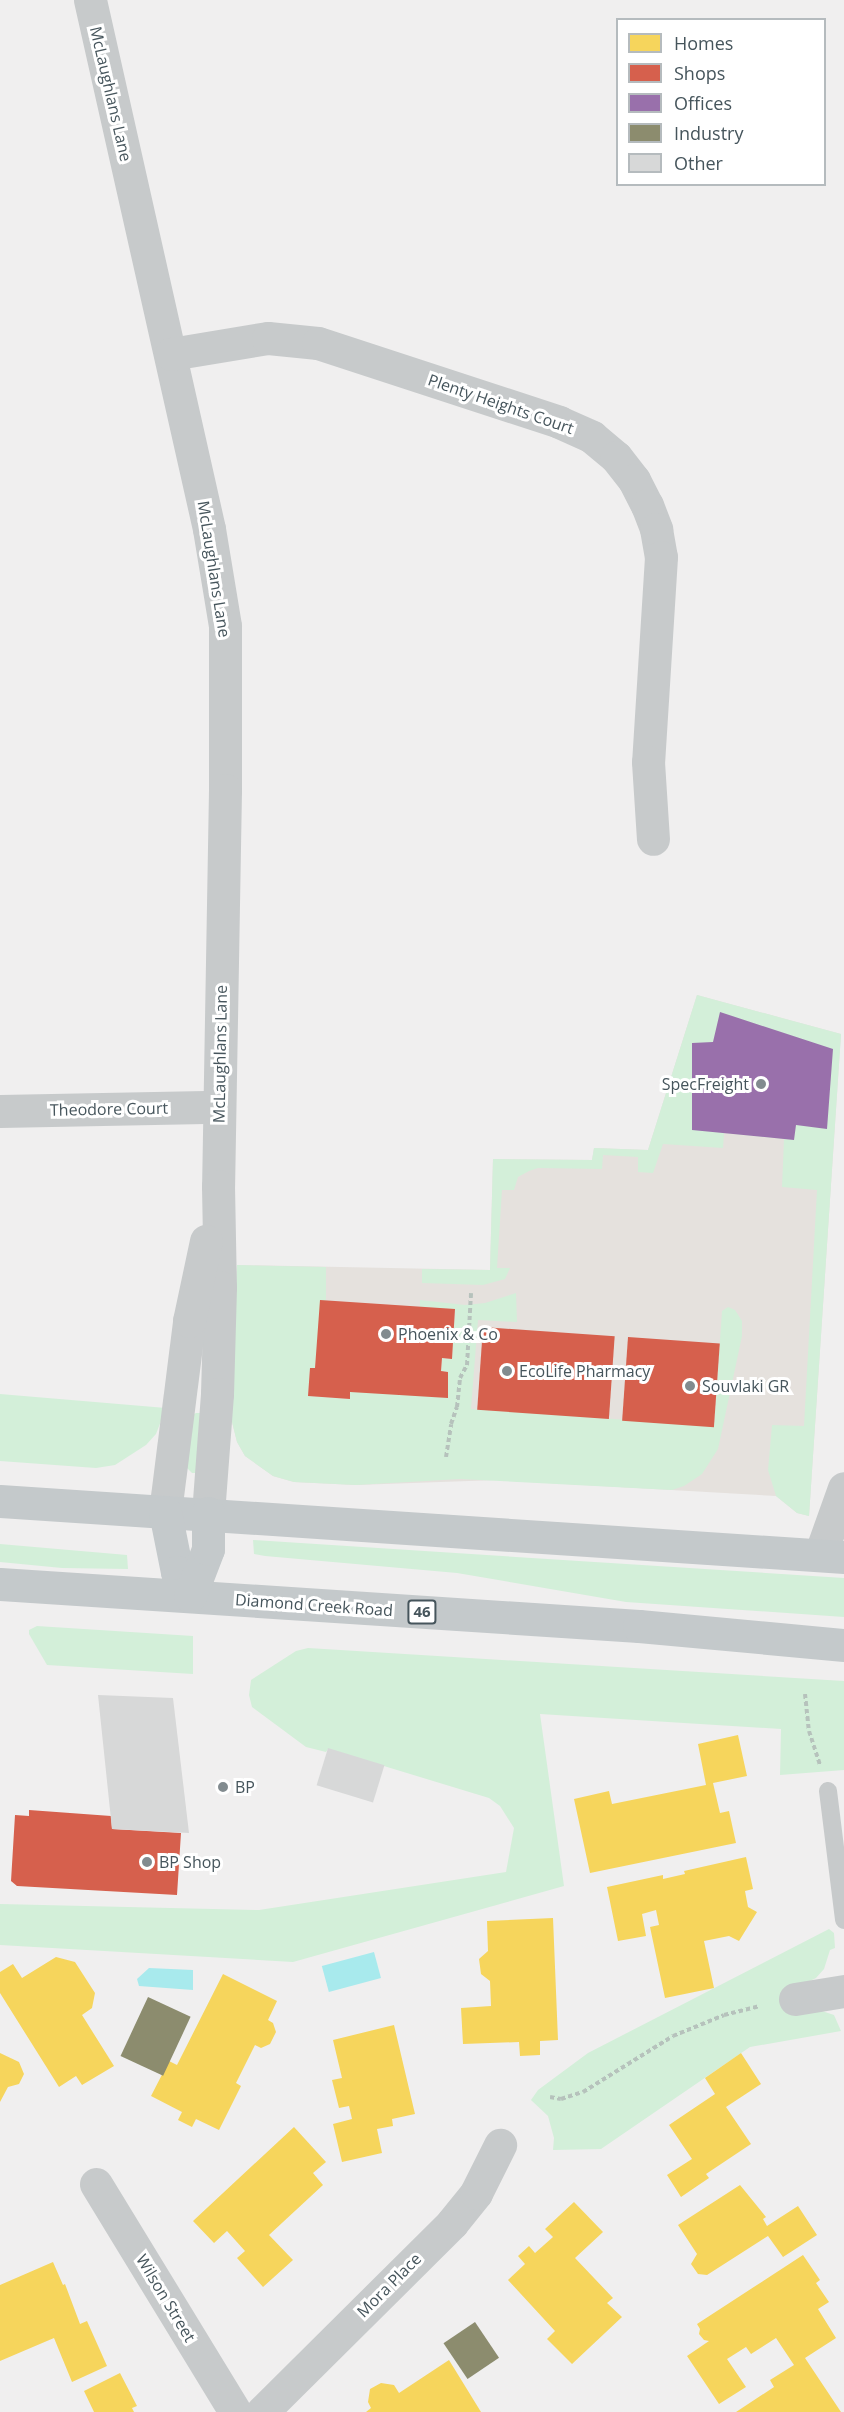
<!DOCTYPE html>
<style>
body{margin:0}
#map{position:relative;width:844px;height:2412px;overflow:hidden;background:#f0efef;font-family:"Open Sans",sans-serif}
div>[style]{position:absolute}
.commercial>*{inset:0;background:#e5e1dd}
.green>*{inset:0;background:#d3efd9}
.water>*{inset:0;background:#a8eaed;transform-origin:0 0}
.homes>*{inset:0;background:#f6d55c}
.shops>*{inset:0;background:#d6604d;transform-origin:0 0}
.offices>*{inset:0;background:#9970ab}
.industry>*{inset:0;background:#8c8c6e;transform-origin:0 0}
.building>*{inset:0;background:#d7d8d8;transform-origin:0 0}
.path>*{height:4px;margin-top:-2px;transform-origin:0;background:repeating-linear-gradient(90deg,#b6c2bc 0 4.5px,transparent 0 7.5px)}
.service>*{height:18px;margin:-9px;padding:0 9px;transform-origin:9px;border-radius:9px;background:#c7cacb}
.minor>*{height:33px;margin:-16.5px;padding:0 16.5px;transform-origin:16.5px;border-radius:16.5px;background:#c7cacb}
.primary>*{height:33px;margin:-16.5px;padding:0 16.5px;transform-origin:16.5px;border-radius:16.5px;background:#c4c9cb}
.dots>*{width:16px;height:16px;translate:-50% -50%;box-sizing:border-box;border:3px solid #fff;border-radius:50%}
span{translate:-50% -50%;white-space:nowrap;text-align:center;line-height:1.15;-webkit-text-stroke:6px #fff;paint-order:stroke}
.shield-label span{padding:2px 4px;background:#fff;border:2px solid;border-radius:4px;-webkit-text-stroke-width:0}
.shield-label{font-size:15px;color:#46555c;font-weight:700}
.street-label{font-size:16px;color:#46555c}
.poi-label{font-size:16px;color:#46555c}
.right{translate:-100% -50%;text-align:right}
.left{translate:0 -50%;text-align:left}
.legend{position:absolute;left:616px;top:18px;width:210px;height:168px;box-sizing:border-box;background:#fff;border:2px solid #b5bbbe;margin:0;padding:8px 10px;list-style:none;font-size:18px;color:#46555c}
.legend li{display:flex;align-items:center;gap:12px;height:30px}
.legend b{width:30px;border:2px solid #b5bbbe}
</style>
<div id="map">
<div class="commercial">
<i style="clip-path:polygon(697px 995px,841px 1034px,809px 1516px,797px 1513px,776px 1496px,497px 1480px,356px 1485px,294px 1482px,273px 1476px,245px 1456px,237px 1442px,229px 1410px,237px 1265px,490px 1270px,493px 1159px,592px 1160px,594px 1148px,648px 1150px)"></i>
</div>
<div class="green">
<i style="clip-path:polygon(697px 995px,841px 1034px,809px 1516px,797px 1513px,776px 1496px,768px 1470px,772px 1425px,804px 1426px,817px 1190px,782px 1187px,784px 1139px,724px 1133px,723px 1148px,663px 1144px,653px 1173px,638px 1172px,638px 1157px,603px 1155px,602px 1169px,538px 1168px,529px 1171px,518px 1177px,514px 1190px,502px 1190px,497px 1268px,510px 1268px,505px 1279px,483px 1285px,422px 1283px,422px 1269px,490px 1270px,493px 1159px,592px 1160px,594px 1148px,648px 1150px)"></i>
<i style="clip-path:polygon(237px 1265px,326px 1267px,326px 1300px,315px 1368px,310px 1368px,308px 1396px,349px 1399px,350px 1392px,448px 1372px,441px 1371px,442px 1358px,452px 1359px,455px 1309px,420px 1307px,420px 1300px,465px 1305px,485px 1303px,516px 1293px,517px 1322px,478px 1320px,471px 1409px,714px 1426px,722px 1311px,728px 1307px,735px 1310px,742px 1321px,742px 1336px,718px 1449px,702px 1474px,684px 1486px,672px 1490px,460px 1479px,356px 1485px,294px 1482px,273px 1476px,245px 1456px,237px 1442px,229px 1410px)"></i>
<i style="clip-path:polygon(0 1394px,166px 1408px,156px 1434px,146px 1445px,115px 1465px,96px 1468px,0 1461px)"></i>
<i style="clip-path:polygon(196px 1413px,200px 1413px,196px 1473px,192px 1473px,186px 1467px,192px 1415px)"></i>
<i style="clip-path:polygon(253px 1540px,844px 1578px,844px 1617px,626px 1602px,457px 1573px,265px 1556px,254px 1554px)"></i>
<i style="clip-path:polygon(0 1544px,127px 1555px,128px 1569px,62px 1568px,0 1562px)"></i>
<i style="clip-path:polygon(37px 1626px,193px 1636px,193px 1674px,47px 1665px,29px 1634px,29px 1630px)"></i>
<i style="clip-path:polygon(308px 1648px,844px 1681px,844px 1770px,780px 1775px,781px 1729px,540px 1714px,564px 1886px,293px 1962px,0 1945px,0 1904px,259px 1910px,506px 1872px,514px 1828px,500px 1806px,489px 1798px,328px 1749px,326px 1752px,306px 1747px,252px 1707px,249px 1695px,251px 1680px,296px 1651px)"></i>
<i style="clip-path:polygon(829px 1929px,834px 1933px,835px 1948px,830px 1950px,824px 1969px,816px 1978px,806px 1983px,819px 2010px,834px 2015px,841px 2031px,750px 2047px,601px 2149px,553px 2150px,554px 2138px,548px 2116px,531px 2100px,538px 2090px,588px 2053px)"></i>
</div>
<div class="water">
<i style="left:374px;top:1952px;width:27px;height:54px;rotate:75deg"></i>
<i style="clip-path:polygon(149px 1968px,193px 1970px,193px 1990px,139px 1986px,137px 1979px)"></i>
</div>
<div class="homes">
<i style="clip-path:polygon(738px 1735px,747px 1776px,713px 1783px,720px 1813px,729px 1811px,736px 1843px,590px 1873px,574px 1799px,609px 1791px,612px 1804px,706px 1785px,698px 1744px)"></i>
<i style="clip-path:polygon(746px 1857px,753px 1889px,745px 1891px,748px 1907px,757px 1912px,739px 1941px,729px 1936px,704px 1941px,714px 1988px,665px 1998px,650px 1927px,659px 1925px,656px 1910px,642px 1914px,646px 1936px,618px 1941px,607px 1887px,663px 1875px,663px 1879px,685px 1874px,684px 1871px)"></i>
<i style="clip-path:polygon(553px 1918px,558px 2040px,540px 2041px,540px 2055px,520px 2056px,519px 2042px,463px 2044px,461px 2008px,491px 2006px,490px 1981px,481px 1974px,479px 1959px,488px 1951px,487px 1921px)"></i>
<i style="clip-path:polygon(56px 1957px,75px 1962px,95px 1993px,92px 2008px,82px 2015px,114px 2066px,82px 2085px,76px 2076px,59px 2087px,0 1993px,0 1972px,13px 1964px,22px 1978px)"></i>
<i style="clip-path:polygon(223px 1974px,277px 2001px,268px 2020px,273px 2023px,276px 2032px,270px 2044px,261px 2048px,255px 2045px,236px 2083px,241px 2086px,219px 2130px,196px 2119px,192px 2127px,178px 2120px,182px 2112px,151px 2096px,169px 2061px,177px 2065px)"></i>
<i style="clip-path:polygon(394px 2025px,415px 2114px,392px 2119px,393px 2126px,377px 2129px,382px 2153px,342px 2162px,333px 2124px,352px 2119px,349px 2106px,339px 2108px,332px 2080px,342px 2078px,333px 2040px)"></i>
<i style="clip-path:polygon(0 2053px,19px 2062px,24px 2074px,19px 2084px,8px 2087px,0 2102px)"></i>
<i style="clip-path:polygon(741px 2053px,761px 2084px,726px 2107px,751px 2144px,706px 2174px,709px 2178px,681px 2197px,667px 2175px,692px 2159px,669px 2125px,715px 2094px,705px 2078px)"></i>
<i style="clip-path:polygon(294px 2127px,326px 2162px,313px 2173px,323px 2185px,269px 2235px,293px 2260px,263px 2287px,237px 2258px,245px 2251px,227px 2231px,214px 2243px,193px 2221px)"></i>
<i style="clip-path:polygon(740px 2185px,766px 2217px,763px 2219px,767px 2226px,798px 2206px,817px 2235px,783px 2257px,768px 2236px,707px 2275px,698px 2274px,691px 2264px,697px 2254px,678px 2225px)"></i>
<i style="clip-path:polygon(574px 2202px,603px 2232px,575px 2258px,613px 2298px,607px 2303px,622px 2317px,572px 2364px,547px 2339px,555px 2331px,508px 2280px,525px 2264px,518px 2256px,529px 2246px,535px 2253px,553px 2237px,545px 2229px)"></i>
<i style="clip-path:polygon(803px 2255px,820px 2280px,816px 2283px,829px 2302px,818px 2309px,836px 2338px,805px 2358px,841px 2412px,736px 2412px,774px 2387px,770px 2380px,794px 2365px,776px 2338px,751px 2354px,746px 2347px,727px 2359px,746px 2387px,719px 2404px,687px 2356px,709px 2341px,704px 2340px,699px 2334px,700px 2329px,697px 2324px)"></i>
<i style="clip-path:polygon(53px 2262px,63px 2285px,65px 2284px,80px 2324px,87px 2321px,107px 2366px,72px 2382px,54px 2338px,0 2361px,0 2285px)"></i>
<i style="clip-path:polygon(449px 2360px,481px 2412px,366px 2412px,371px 2408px,368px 2402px,370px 2389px,381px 2383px,394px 2385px,399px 2393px)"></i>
<i style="clip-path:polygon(120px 2373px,137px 2406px,132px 2408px,134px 2412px,94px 2412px,84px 2391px)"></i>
</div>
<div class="shops">
<i style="clip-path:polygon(320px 1300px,455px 1309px,452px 1359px,442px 1358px,441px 1371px,448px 1372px,448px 1398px,350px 1392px,350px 1399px,308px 1396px,310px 1368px,315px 1368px)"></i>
<i style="left:483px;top:1327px;width:132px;height:83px;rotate:4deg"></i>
<i style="left:628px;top:1337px;width:92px;height:84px;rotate:4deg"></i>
<i style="clip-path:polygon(29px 1810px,111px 1816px,112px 1829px,181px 1833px,177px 1895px,17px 1886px,11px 1881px,15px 1815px,29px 1816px)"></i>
</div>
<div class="offices">
<i style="clip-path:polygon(720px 1012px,833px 1049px,827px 1129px,796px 1125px,794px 1140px,692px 1130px,692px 1043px,713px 1042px)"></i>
</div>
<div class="industry">
<i style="left:148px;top:1997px;width:47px;height:65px;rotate:25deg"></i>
<i style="left:475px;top:2322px;width:43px;height:38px;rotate:56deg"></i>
</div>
<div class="building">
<i style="clip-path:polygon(98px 1695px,173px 1698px,189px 1833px,112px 1829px)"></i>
<i style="left:328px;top:1748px;width:59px;height:39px;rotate:17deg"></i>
</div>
<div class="path">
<i style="left:446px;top:1457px;width:33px;rotate:-81deg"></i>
<i style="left:451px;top:1424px;width:18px;rotate:-71deg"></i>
<i style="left:457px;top:1407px;width:29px;rotate:-84deg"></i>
<i style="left:460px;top:1378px;width:15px;rotate:-62deg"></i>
<i style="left:467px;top:1365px;width:72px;rotate:-86.8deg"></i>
<i style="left:805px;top:1694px;width:37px;rotate:84deg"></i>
<i style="left:809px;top:1731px;width:35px;rotate:72deg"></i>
<i style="left:550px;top:2097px;width:11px;rotate:10deg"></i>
<i style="left:561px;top:2099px;width:23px;rotate:-18deg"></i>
<i style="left:583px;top:2092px;width:106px;rotate:-31.9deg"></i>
<i style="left:673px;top:2036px;width:55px;rotate:-22.4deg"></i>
<i style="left:724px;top:2015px;width:36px;rotate:-14deg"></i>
</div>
<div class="service">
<i style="left:828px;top:1791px;width:130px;rotate:82.9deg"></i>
</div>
<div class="minor">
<i style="left:90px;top:0;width:542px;rotate:77.32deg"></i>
<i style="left:209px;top:529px;width:98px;rotate:80.6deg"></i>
<i style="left:225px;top:626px;width:164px;rotate:90deg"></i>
<i style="left:225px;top:790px;width:396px;rotate:91deg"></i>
<i style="left:218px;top:1186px;width:101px;rotate:88.9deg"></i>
<i style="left:220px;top:1287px;width:107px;rotate:91.6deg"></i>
<i style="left:217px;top:1394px;width:119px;rotate:94.3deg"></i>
<i style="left:171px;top:354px;width:98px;rotate:-9.4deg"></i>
<i style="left:268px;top:338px;width:50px;rotate:5.7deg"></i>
<i style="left:318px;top:343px;width:254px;rotate:18.1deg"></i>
<i style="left:559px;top:422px;width:36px;rotate:24deg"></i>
<i style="left:592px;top:437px;width:31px;rotate:40deg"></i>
<i style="left:616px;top:457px;width:29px;rotate:52deg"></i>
<i style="left:634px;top:480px;width:28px;rotate:63deg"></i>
<i style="left:647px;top:505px;width:26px;rotate:69deg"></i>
<i style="left:656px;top:529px;width:28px;rotate:80deg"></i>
<i style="left:661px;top:557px;width:205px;rotate:93.6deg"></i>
<i style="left:648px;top:762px;width:77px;rotate:86.3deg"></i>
<i style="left:0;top:1111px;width:218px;rotate:-1.1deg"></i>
<i style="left:165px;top:1512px;width:193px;rotate:-82.8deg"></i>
<i style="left:189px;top:1321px;width:82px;rotate:-78deg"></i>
<i style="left:820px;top:1555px;width:71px;rotate:-70.3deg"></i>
<i style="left:795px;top:1999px;width:50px;rotate:-9.3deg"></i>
<i style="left:96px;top:2184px;width:267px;rotate:58.6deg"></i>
<i style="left:262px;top:2412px;width:268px;rotate:-44.8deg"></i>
<i style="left:452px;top:2223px;width:38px;rotate:-51deg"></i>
<i style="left:476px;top:2193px;width:54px;rotate:-63.4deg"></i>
</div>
<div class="primary">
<i style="left:0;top:1501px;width:846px;rotate:3.8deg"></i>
<i style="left:165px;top:1512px;width:61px;rotate:78.7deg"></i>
<i style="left:177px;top:1572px;width:27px;rotate:62deg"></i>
<i style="left:0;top:1584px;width:640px;rotate:3.76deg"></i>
<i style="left:639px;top:1626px;width:206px;rotate:5.3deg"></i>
<i style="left:190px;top:1596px;width:50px;rotate:-69deg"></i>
<i style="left:208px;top:1549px;width:36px;rotate:-90deg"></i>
</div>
<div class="dots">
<i style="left:761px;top:1084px;background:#828b8f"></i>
<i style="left:386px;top:1334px;background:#828b8f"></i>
<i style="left:507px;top:1371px;background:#828b8f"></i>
<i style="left:690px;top:1386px;background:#828b8f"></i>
<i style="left:223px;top:1787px;background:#828b8f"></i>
<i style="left:147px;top:1862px;background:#828b8f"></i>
</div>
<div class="shield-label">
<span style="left:422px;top:1612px">46</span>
</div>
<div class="street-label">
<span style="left:111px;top:94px;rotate:77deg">McLaughlans Lane</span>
<span style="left:501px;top:404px;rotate:19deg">Plenty Heights Court</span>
<span style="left:214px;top:569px;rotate:81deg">McLaughlans Lane</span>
<span style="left:220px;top:1054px;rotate:-89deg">McLaughlans Lane</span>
<span style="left:109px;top:1109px;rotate:-1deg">Theodore Court</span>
<span style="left:314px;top:1605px;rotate:4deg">Diamond Creek Road</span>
<span style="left:389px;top:2285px;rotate:-45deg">Mora Place</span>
<span style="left:166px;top:2298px;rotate:59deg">Wilson Street</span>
</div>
<div class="poi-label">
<span class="right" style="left:749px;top:1084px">SpecFreight</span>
<span class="left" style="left:398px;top:1334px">Phoenix &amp; Co</span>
<span class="left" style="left:519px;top:1371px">EcoLife Pharmacy</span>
<span class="left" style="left:702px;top:1386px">Souvlaki GR</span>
<span class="left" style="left:235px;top:1787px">BP</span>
<span class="left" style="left:159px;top:1862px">BP Shop</span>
</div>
<ul class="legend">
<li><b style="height:16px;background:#f6d55c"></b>Homes</li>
<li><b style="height:16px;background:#d6604d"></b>Shops</li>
<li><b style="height:16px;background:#9970ab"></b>Offices</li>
<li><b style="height:16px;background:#8c8c6e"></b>Industry</li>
<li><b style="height:16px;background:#d7d8d8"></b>Other</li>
</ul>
</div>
